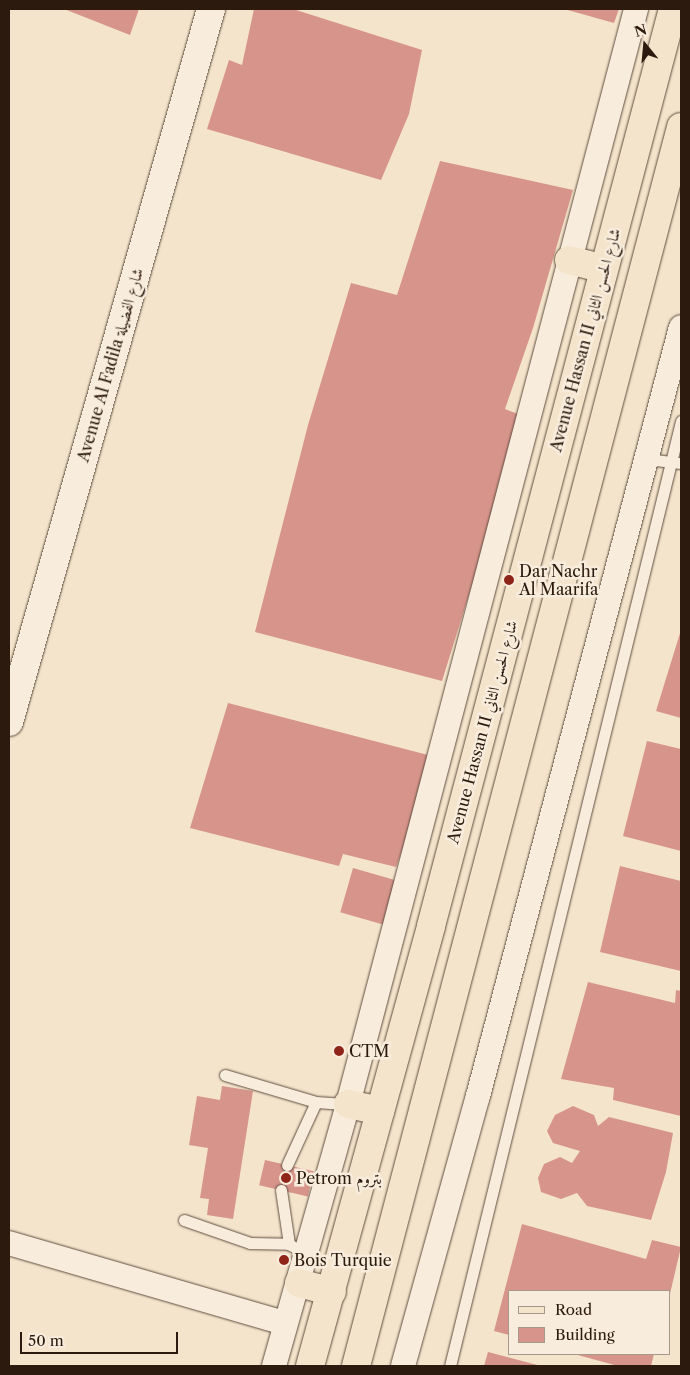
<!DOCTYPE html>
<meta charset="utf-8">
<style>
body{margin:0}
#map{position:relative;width:690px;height:1375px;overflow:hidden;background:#f4e4cb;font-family:"Libre Caslon Text",Amiri,serif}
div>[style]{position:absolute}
.building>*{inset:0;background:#d7948b;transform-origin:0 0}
.roads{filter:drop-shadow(0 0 1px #5e4c3e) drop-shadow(0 0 1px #5e4c3e)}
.service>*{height:11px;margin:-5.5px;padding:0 5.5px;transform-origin:5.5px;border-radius:5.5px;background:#f8eddd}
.minor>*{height:24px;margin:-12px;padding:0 12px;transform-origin:12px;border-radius:12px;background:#f8eddd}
.tertiary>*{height:28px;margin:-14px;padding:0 14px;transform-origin:14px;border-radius:14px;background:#f8eddd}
.primary>*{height:28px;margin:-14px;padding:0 14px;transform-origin:14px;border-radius:14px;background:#f4e4cb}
.dots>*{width:14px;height:14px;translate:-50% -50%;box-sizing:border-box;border:2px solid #f8eddd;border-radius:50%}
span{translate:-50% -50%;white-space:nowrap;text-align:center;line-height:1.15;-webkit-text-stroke:5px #f8eddd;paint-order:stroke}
.street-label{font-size:16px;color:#2c1a0f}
.poi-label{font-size:16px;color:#2c1a0f}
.left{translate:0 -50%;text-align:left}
.frame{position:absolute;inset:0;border:10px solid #2c1a0f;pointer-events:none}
.legend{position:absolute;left:508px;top:1290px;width:162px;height:65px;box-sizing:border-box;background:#f8eddd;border:1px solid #a6998b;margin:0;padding:6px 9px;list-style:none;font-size:15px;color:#2c1a0f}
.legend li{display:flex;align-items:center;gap:10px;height:25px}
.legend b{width:25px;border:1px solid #a6998b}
.north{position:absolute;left:620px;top:20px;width:50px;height:50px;-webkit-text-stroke:4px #f8eddd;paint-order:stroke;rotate:343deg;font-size:14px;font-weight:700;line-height:20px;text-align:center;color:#2c1a0f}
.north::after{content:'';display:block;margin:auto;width:18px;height:22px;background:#2c1a0f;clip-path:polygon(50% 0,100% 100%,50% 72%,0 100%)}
.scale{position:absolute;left:20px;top:1332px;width:158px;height:22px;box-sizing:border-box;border:2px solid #2c1a0f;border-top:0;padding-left:6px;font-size:15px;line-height:18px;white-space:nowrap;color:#2c1a0f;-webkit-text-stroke:4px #f8eddd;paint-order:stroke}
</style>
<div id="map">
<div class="building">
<i style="clip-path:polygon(64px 9px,139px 9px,130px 35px)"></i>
<i style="clip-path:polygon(254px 9px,293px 9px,422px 50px,409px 114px,381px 180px,207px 129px,229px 60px,242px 65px)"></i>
<i style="clip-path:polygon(564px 9px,619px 9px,614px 23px)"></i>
<i style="clip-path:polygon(440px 161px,573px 190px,533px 328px,505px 409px,518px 414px,486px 540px,442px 681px,255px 632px,308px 425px,351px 283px,397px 295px)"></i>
<i style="clip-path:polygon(681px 630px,681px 718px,656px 711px)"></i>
<i style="clip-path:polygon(228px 703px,428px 755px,413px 821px,396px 867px,343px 854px,339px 866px,190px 828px)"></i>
<i style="clip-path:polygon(647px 741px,681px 749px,681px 851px,623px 836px)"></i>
<i style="clip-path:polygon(620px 866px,681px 881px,681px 971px,600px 952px)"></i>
<i style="left:353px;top:868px;width:48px;height:46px;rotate:16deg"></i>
<i style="clip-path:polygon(588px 982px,675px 1003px,676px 990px,681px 991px,681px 1116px,613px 1100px,614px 1088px,561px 1079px)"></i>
<i style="clip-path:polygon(222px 1086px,253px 1091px,233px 1219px,207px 1215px,209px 1199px,200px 1198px,208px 1148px,189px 1145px,197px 1096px,220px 1100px)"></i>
<i style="clip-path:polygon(573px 1106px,594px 1115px,598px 1126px,609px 1117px,673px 1133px,666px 1172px,651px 1220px,587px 1206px,577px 1193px,561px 1199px,541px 1192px,538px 1178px,544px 1164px,560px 1157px,572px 1163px,580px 1151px,553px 1143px,547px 1131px,555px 1115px)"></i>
<i style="left:265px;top:1160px;width:50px;height:26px;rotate:13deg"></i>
<i style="clip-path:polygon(522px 1224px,646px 1259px,652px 1240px,681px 1247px,669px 1298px,669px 1291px,509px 1291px,509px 1335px,494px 1331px)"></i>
<i style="clip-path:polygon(488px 1352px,541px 1366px,484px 1366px)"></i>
<i style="clip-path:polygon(574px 1354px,654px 1354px,651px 1366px,618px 1366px)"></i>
</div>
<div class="roads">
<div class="service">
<i style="left:647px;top:459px;width:34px;rotate:7deg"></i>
<i style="left:225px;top:1075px;width:95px;rotate:16.5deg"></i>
<i style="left:316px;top:1102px;width:32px;rotate:4deg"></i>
<i style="left:287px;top:1165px;width:69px;rotate:-65.3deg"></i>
<i style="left:281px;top:1190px;width:55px;rotate:81.6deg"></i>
<i style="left:289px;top:1244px;width:6px;rotate:31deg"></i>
<i style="left:184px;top:1220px;width:70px;rotate:19.2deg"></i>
<i style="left:250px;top:1243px;width:39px;rotate:1deg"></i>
<i style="left:450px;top:1366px;width:973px;rotate:-76.26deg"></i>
</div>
<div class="minor">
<i style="left:9px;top:1243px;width:287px;rotate:16.2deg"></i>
<i style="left:274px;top:1366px;width:272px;rotate:-74.2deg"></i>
<i style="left:348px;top:1104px;width:1132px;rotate:-75.26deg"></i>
<i style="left:403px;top:1366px;width:280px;rotate:-74.5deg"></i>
<i style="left:478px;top:1096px;width:795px;rotate:-75.21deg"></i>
</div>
<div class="tertiary">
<i style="left:9px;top:722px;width:741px;rotate:-74.18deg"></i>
</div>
<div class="primary">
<i style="left:569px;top:260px;width:36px;rotate:14deg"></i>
<i style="left:348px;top:1104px;width:33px;rotate:12deg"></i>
<i style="left:299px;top:1283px;width:34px;rotate:15deg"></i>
<i style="left:310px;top:1366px;width:456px;rotate:-74.6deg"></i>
<i style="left:431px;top:926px;width:948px;rotate:-75.22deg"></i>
<i style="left:356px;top:1366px;width:1281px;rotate:-75.3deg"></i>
</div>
</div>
<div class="dots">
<i style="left:509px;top:580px;background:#8f2418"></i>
<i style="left:339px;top:1051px;background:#8f2418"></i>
<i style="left:286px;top:1178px;background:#8f2418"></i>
<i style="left:284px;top:1260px;background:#8f2418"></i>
</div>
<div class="street-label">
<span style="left:585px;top:340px;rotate:-75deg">Avenue Hassan II شارع الحسن الثاني</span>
<span style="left:110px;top:365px;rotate:-74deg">Avenue Al Fadila شارع الفضيلة</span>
<span style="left:482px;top:732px;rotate:-75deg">Avenue Hassan II شارع الحسن الثاني</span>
</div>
<div class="poi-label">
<span class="left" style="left:519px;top:580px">Dar Nachr<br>Al Maarifa</span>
<span class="left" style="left:349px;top:1051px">CTM</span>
<span class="left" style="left:296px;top:1178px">Petrom بتروم</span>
<span class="left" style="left:294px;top:1260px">Bois Turquie</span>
</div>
<div class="frame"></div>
<ul class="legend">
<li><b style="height:6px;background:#f4e4cb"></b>Road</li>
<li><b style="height:14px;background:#d7948b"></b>Building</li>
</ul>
<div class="north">N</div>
<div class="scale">50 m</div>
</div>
